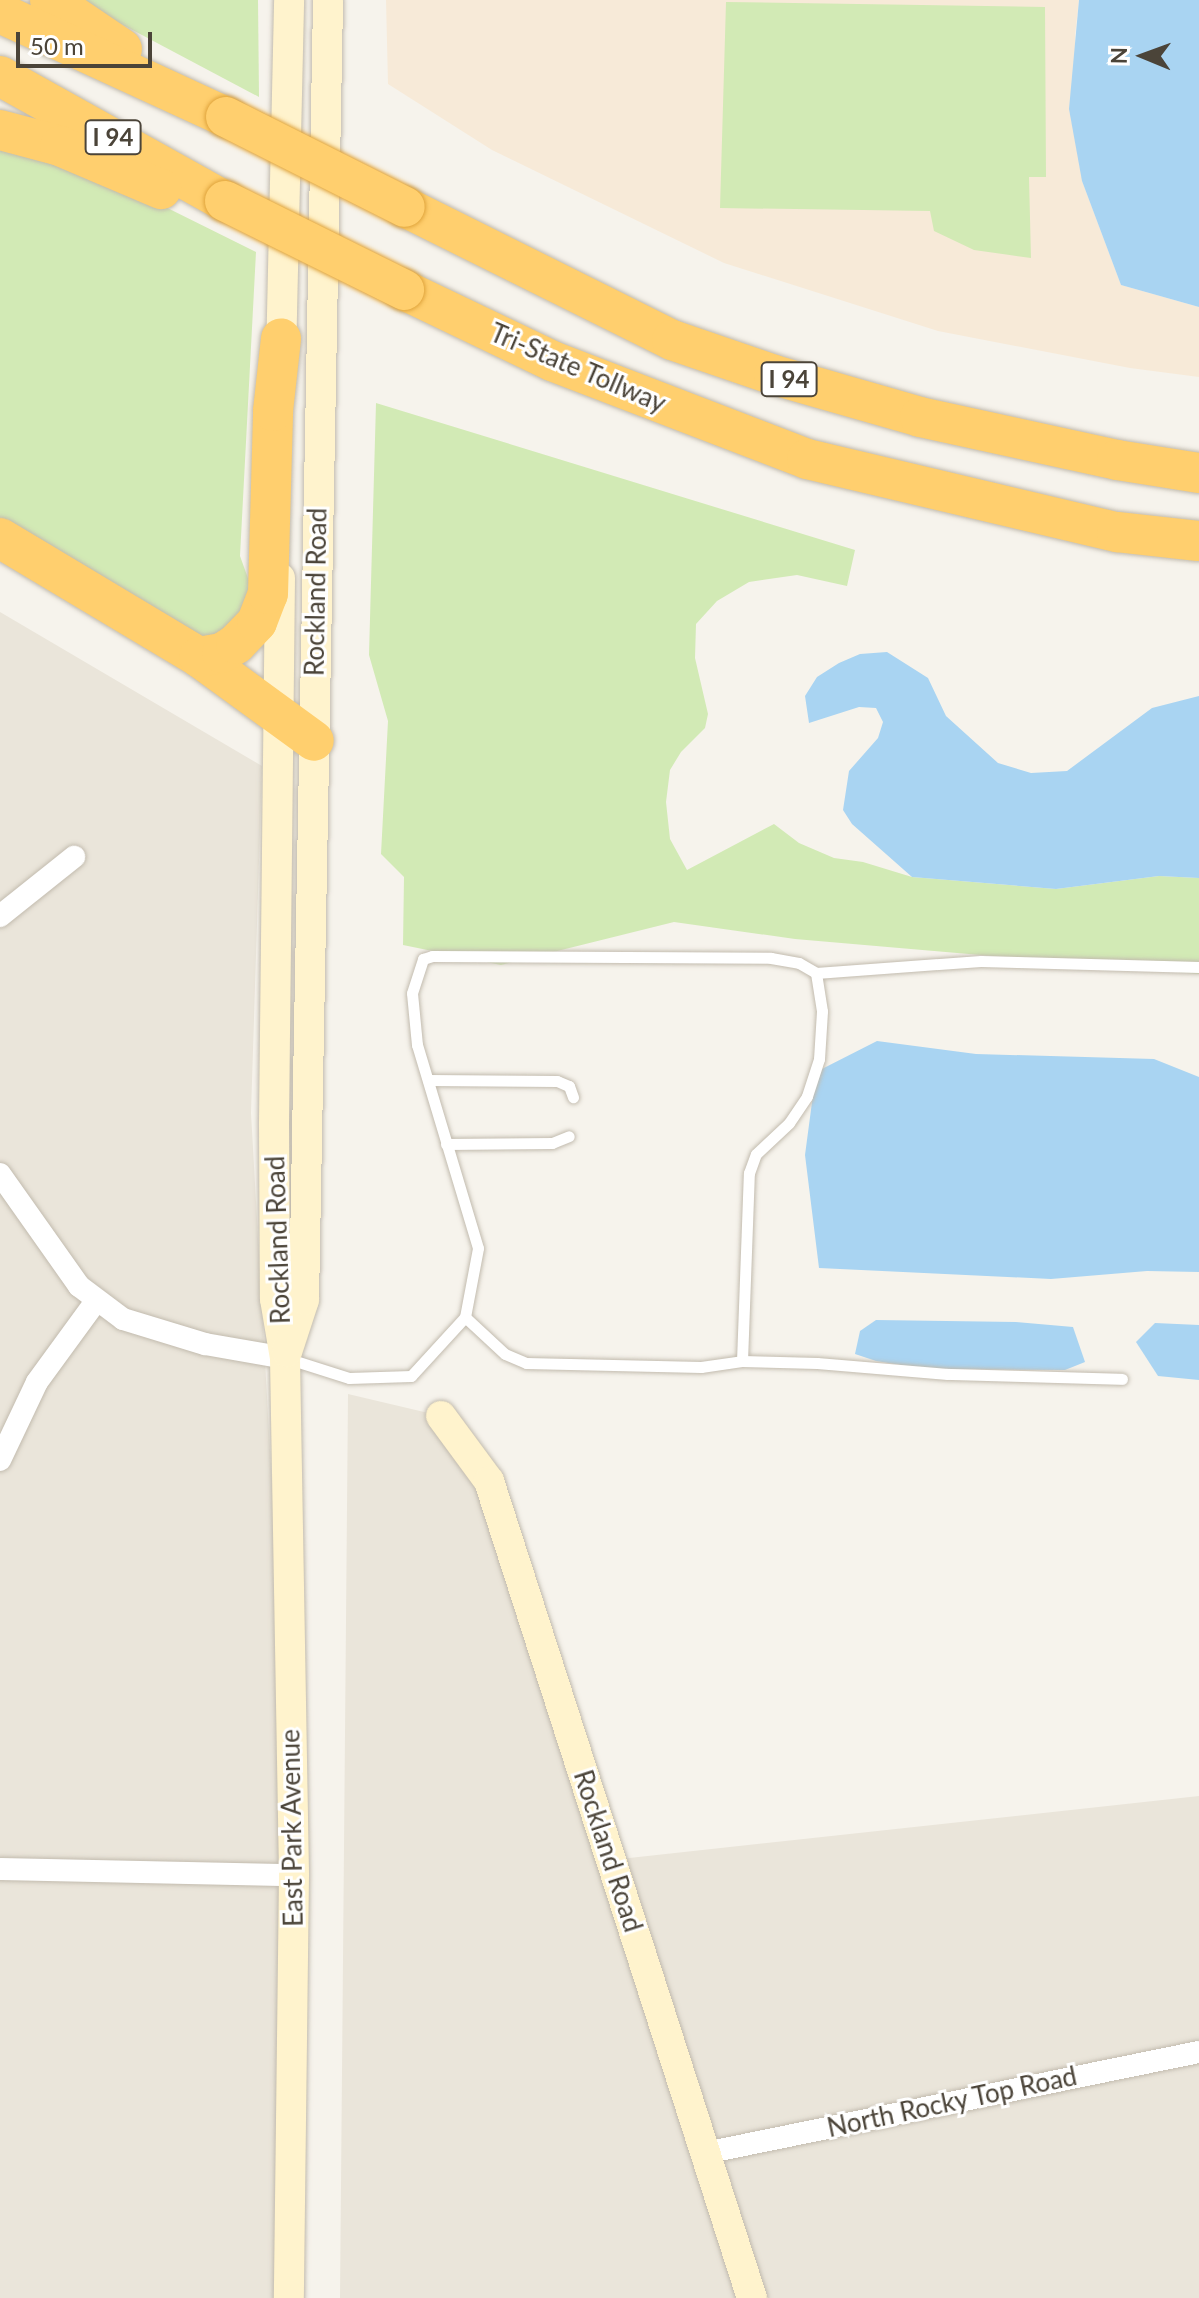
<!DOCTYPE html>
<style>
body{margin:0}
#map{position:relative;width:1199px;height:2298px;overflow:hidden;background:#f6f3ec;font-family:Lato,sans-serif}
div>[style]{position:absolute}
.residential>*{inset:0;background:#eae5da}
.commercial>*{inset:0;background:#f7ead8}
.green>*{inset:0;background:#d2eab5}
.water>*{inset:0;background:#a9d4f2}
.roads{filter:drop-shadow(0 0 2px #c2bbae) drop-shadow(0 0 2px #c2bbae)}
.lane>*{height:11px;margin:-5.5px;padding:0 5.5px;transform-origin:5.5px;border-radius:5.5px;background:#fff}
.street>*{height:22px;margin:-11px;padding:0 11px;transform-origin:11px;border-radius:11px;background:#fff}
.secondary>*{height:30px;margin:-15px;padding:0 15px;transform-origin:15px;border-radius:15px;background:#fff3cd}
.highway>*{height:40px;margin:-20px;padding:0 20px;transform-origin:20px;border-radius:20px;background:#ffcf6e}
.bridges{filter:drop-shadow(0 0 2px #e0a43c) drop-shadow(0 0 2px #e0a43c)}
.highway-bridge>*{height:40px;margin:-20px;padding:0 20px;transform-origin:20px;border-radius:20px;background:#ffcf6e}
span{translate:-50% -50%;white-space:nowrap;text-align:center;line-height:1.15;-webkit-text-stroke:6px #fff;paint-order:stroke}
.shield-label span{padding:2px 6px;background:#fff;border:2px solid;border-radius:6px;-webkit-text-stroke-width:0}
.shield-label{font-size:24px;color:#4b4439;font-weight:700}
.street-label{font-size:26px;color:#4b4439}
.north{position:absolute;left:1103px;top:16px;width:80px;height:80px;-webkit-text-stroke:6px #fff;paint-order:stroke;rotate:271deg;font-size:22px;font-weight:700;line-height:32px;text-align:center;color:#4b4439}
.north::after{content:'';display:block;margin:auto;width:28px;height:36px;background:#4b4439;clip-path:polygon(50% 0,100% 100%,50% 72%,0 100%)}
.scale{position:absolute;left:16px;top:32px;width:136px;height:36px;box-sizing:border-box;border:4px solid #4b4439;border-top:0;padding-left:10px;font-size:24px;line-height:28px;white-space:nowrap;color:#4b4439;-webkit-text-stroke:6px #fff;paint-order:stroke}
</style>
<div id="map">
<div class="residential">
<i style="clip-path:polygon(0 612px,262px 766px,251px 1113px,294px 1875px,287px 2298px,0 2298px)"></i>
<i style="clip-path:polygon(348px 1394px,441px 1416px,466px 1447px,611px 1860px,1199px 1796px,1199px 2298px,340px 2298px)"></i>
</div>
<div class="commercial">
<i style="clip-path:polygon(386px 0,1079px 0,1075px 35px,1082px 181px,1121px 285px,1199px 307px,1199px 377px,1130px 368px,938px 331px,724px 263px,492px 150px,388px 84px)"></i>
</div>
<div class="green">
<i style="clip-path:polygon(76px 0,258px 0,259px 97px)"></i>
<i style="clip-path:polygon(726px 2px,1045px 7px,1046px 177px,1029px 177px,1031px 258px,974px 250px,934px 231px,930px 211px,720px 208px)"></i>
<i style="clip-path:polygon(0 143px,111px 180px,256px 252px,240px 556px,249px 581px,249px 603px,237px 628px,203px 638px,0 531px)"></i>
<i style="clip-path:polygon(376px 403px,855px 550px,847px 586px,797px 575px,749px 582px,717px 601px,696px 624px,695px 658px,708px 714px,705px 728px,681px 752px,670px 770px,666px 802px,670px 839px,687px 870px,774px 824px,799px 843px,834px 858px,863px 862px,912px 877px,1056px 889px,1159px 876px,1199px 878px,1199px 974px,795px 939px,674px 922px,501px 965px,403px 945px,404px 877px,381px 854px,388px 721px,369px 655px)"></i>
</div>
<div class="water">
<i style="clip-path:polygon(1079px 0,1199px 0,1199px 307px,1121px 285px,1082px 181px,1069px 109px)"></i>
<i style="clip-path:polygon(887px 652px,928px 678px,946px 716px,998px 763px,1031px 773px,1067px 771px,1152px 708px,1199px 696px,1199px 878px,1159px 876px,1056px 889px,912px 877px,852px 824px,843px 810px,849px 771px,878px 738px,883px 722px,876px 708px,859px 707px,809px 723px,805px 696px,817px 677px,839px 663px,860px 654px)"></i>
<i style="clip-path:polygon(877px 1041px,976px 1054px,1154px 1059px,1199px 1077px,1199px 1272px,1147px 1271px,1051px 1279px,819px 1268px,805px 1155px,816px 1072px)"></i>
<i style="clip-path:polygon(876px 1320px,1016px 1322px,1073px 1327px,1085px 1362px,1065px 1370px,926px 1369px,876px 1361px,855px 1354px,860px 1331px)"></i>
<i style="clip-path:polygon(1155px 1323px,1199px 1325px,1199px 1380px,1158px 1376px,1136px 1342px)"></i>
</div>
<div class="roads">
<div class="lane">
<i style="left:428px;top:1080px;width:129px;rotate:0.4deg"></i>
<i style="left:557px;top:1081px;width:13px;rotate:23deg"></i>
<i style="left:569px;top:1086px;width:12px;rotate:70deg"></i>
<i style="left:446px;top:1144px;width:106px;rotate:-0.5deg"></i>
<i style="left:552px;top:1143px;width:18px;rotate:-22deg"></i>
<i style="left:465px;top:1317px;width:54px;rotate:42.8deg"></i>
<i style="left:505px;top:1354px;width:23px;rotate:23deg"></i>
<i style="left:526px;top:1363px;width:175px;rotate:1.3deg"></i>
<i style="left:701px;top:1367px;width:41px;rotate:-8.3deg"></i>
<i style="left:742px;top:1361px;width:75px;rotate:1.5deg"></i>
<i style="left:817px;top:1363px;width:131px;rotate:4.8deg"></i>
<i style="left:948px;top:1374px;width:174px;rotate:1.6deg"></i>
<i style="left:286px;top:1358px;width:66px;rotate:17.6deg"></i>
<i style="left:349px;top:1378px;width:62px;rotate:-1.8deg"></i>
<i style="left:411px;top:1376px;width:80px;rotate:-47.5deg"></i>
<i style="left:465px;top:1317px;width:70px;rotate:-79.3deg"></i>
<i style="left:478px;top:1248px;width:212px;rotate:-106.7deg"></i>
<i style="left:417px;top:1045px;width:52px;rotate:-95.5deg"></i>
<i style="left:412px;top:993px;width:36px;rotate:-72deg"></i>
<i style="left:423px;top:959px;width:9px;rotate:-18deg"></i>
<i style="left:432px;top:956px;width:339px;rotate:0.3deg"></i>
<i style="left:771px;top:958px;width:28px;rotate:10deg"></i>
<i style="left:799px;top:963px;width:20px;rotate:30deg"></i>
<i style="left:816px;top:973px;width:165px;rotate:-4.2deg"></i>
<i style="left:981px;top:961px;width:218px;rotate:1.6deg"></i>
<i style="left:742px;top:1361px;width:188px;rotate:-87.9deg"></i>
<i style="left:749px;top:1173px;width:20px;rotate:-70deg"></i>
<i style="left:756px;top:1154px;width:45px;rotate:-43.2deg"></i>
<i style="left:789px;top:1123px;width:32px;rotate:-56deg"></i>
<i style="left:807px;top:1096px;width:39px;rotate:-72deg"></i>
<i style="left:819px;top:1059px;width:48px;rotate:-86.4deg"></i>
<i style="left:822px;top:1011px;width:38px;rotate:-99deg"></i>
</div>
<div class="street">
<i style="left:0;top:916px;width:95px;rotate:-38.6deg"></i>
<i style="left:0;top:1174px;width:137px;rotate:54.8deg"></i>
<i style="left:79px;top:1286px;width:55px;rotate:36.9deg"></i>
<i style="left:123px;top:1319px;width:86px;rotate:17deg"></i>
<i style="left:205px;top:1344px;width:81px;rotate:9.9deg"></i>
<i style="left:0;top:1460px;width:86px;rotate:-64.6deg"></i>
<i style="left:37px;top:1382px;width:100px;rotate:-53.9deg"></i>
<i style="left:0;top:1869px;width:294px;rotate:1.2deg"></i>
<i style="left:705px;top:2153px;width:504px;rotate:-11.56deg"></i>
</div>
<div class="secondary">
<i style="left:281px;top:358px;width:358px;rotate:-88.7deg"></i>
<i style="left:280px;top:578px;width:545px;rotate:90.63deg"></i>
<i style="left:274px;top:1123px;width:176px;rotate:89.7deg"></i>
<i style="left:275px;top:1299px;width:60px;rotate:80.4deg"></i>
<i style="left:285px;top:1358px;width:517px;rotate:89deg"></i>
<i style="left:294px;top:1875px;width:423px;rotate:90.7deg"></i>
<i style="left:287px;top:1352px;width:55px;rotate:-71.9deg"></i>
<i style="left:304px;top:1300px;width:1300px;rotate:-88.94deg"></i>
<i style="left:441px;top:1416px;width:81px;rotate:53.6deg"></i>
<i style="left:489px;top:1481px;width:858px;rotate:72.16deg"></i>
</div>
<div class="highway">
<i style="left:50px;top:0;width:87px;rotate:34.2deg"></i>
<i style="left:0;top:13px;width:249px;rotate:24.7deg"></i>
<i style="left:0;top:76px;width:257px;rotate:29.1deg"></i>
<i style="left:0;top:130px;width:62px;rotate:14.9deg"></i>
<i style="left:60px;top:146px;width:110px;rotate:23.1deg"></i>
<i style="left:405px;top:207px;width:298px;rotate:26.5deg"></i>
<i style="left:672px;top:340px;width:108px;rotate:18.9deg"></i>
<i style="left:774px;top:375px;width:152px;rotate:16deg"></i>
<i style="left:920px;top:417px;width:202px;rotate:12.3deg"></i>
<i style="left:1117px;top:460px;width:83px;rotate:9deg"></i>
<i style="left:404px;top:290px;width:164px;rotate:25.6deg"></i>
<i style="left:552px;top:361px;width:273px;rotate:21deg"></i>
<i style="left:807px;top:459px;width:318px;rotate:13.3deg"></i>
<i style="left:1117px;top:532px;width:82px;rotate:6.3deg"></i>
<i style="left:0;top:538px;width:232px;rotate:30.9deg"></i>
<i style="left:199px;top:657px;width:142px;rotate:36.1deg"></i>
<i style="left:199px;top:657px;width:23px;rotate:-10deg"></i>
<i style="left:222px;top:653px;width:17px;rotate:-33deg"></i>
<i style="left:236px;top:644px;width:30px;rotate:-46deg"></i>
<i style="left:257px;top:622px;width:30px;rotate:-69deg"></i>
<i style="left:268px;top:594px;width:183px;rotate:-88.4deg"></i>
<i style="left:273px;top:411px;width:73px;rotate:-83.7deg"></i>
</div>
</div>
<div class="bridges">
<div class="highway-bridge">
<i style="left:226px;top:117px;width:200px;rotate:26.7deg"></i>
<i style="left:225px;top:201px;width:200px;rotate:26.4deg"></i>
</div>
</div>
<div class="shield-label">
<span style="left:113px;top:137px">I 94</span>
<span style="left:789px;top:379px">I 94</span>
</div>
<div class="street-label">
<span style="left:578px;top:368px;rotate:23deg">Tri-State Tollway</span>
<span style="left:316px;top:592px;rotate:-89deg">Rockland Road</span>
<span style="left:278px;top:1240px;rotate:-92deg">Rockland Road</span>
<span style="left:292px;top:1828px;rotate:-91deg">East Park Avenue</span>
<span style="left:608px;top:1851px;rotate:72deg">Rockland Road</span>
<span style="left:952px;top:2102px;rotate:-12deg">North Rocky Top Road</span>
</div>
<div class="north">N</div>
<div class="scale">50 m</div>
</div>
